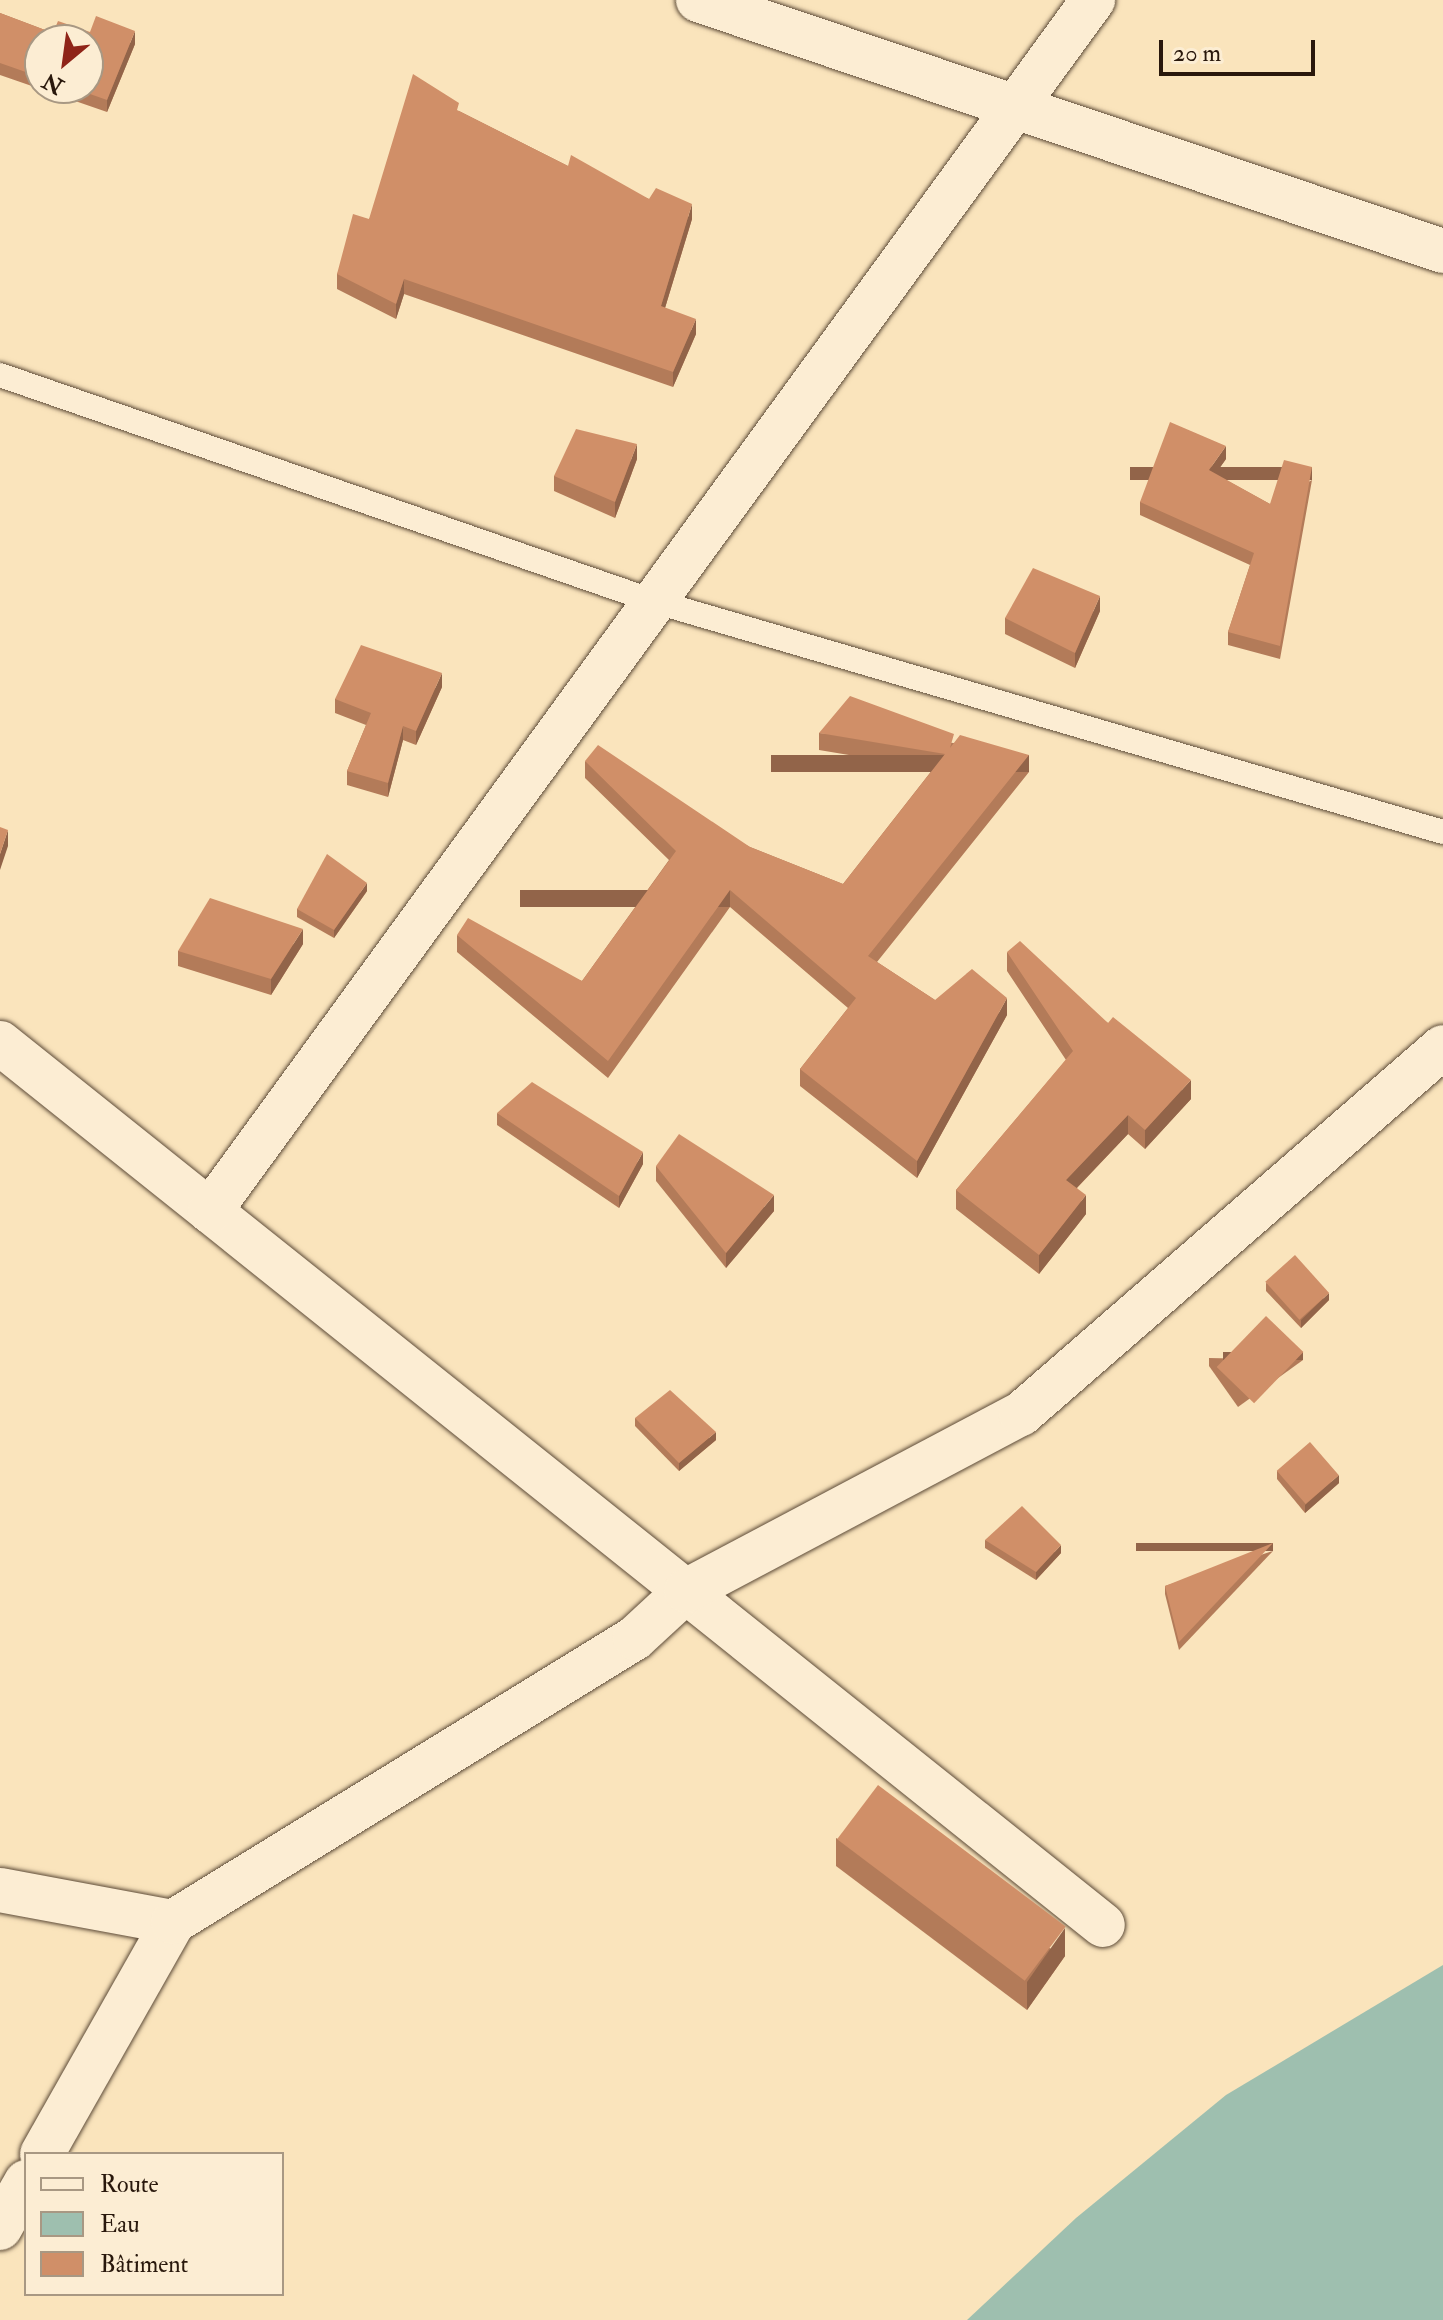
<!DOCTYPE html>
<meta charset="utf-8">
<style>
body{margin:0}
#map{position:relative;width:1443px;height:2320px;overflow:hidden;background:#fae4bc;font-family:"IM FELL Double Pica",serif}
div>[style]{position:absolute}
.water>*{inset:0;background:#9ebfaf}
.roads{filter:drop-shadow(0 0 2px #5d4b38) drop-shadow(0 0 2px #5d4b38)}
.lane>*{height:24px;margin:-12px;padding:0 12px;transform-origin:12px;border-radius:12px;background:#fcedd3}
.street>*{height:44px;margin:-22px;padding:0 22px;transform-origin:22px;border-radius:22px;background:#fcedd3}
.wall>*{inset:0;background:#b37b59}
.shaded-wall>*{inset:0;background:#926449;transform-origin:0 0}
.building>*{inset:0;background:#d08f68;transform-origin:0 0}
span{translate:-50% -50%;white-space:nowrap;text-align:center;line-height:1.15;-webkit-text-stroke:6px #fcedd3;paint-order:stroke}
.legend{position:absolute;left:24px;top:2152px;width:260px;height:144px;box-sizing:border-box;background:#fcedd3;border:2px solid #a89883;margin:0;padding:10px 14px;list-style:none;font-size:24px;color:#29180c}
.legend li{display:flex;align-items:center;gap:16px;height:40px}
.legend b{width:40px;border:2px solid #a89883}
.north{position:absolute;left:24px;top:24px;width:80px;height:80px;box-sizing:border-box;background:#fcedd3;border:2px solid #a89883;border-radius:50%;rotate:209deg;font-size:22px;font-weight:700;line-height:32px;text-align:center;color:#29180c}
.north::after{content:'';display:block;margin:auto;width:28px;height:36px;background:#8f2418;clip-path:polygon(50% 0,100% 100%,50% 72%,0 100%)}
.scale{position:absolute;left:1159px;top:40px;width:156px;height:36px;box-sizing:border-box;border:4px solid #29180c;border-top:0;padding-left:10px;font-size:24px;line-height:28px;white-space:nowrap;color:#29180c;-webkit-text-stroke:6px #fcedd3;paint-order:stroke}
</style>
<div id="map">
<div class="water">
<i style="clip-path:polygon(1443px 1965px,1443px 2320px,967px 2320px,1076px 2218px,1226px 2095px)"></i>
</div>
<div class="roads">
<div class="lane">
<i style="left:0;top:375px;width:691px;rotate:19.09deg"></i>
<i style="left:653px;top:601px;width:823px;rotate:16.3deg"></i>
</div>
<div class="street">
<i style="left:698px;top:0;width:786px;rotate:18.62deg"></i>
<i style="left:0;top:1043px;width:1412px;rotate:38.65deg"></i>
<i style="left:210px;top:1211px;width:1499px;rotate:-53.9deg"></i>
<i style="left:0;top:1890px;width:176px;rotate:10.5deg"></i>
<i style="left:42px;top:2154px;width:266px;rotate:-60.5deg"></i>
<i style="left:173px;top:1922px;width:542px;rotate:-31.58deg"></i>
<i style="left:635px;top:1638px;width:69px;rotate:-42.7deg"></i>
<i style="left:686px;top:1591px;width:379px;rotate:-27.9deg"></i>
<i style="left:1021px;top:1414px;width:559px;rotate:-41.01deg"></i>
<i style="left:0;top:2228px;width:53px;rotate:-60.5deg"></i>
</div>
</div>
<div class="wall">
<i style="clip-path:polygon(evenodd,0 13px,53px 33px,90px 32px,135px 44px,107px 112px,0 75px,0 13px,40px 40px,88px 88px,40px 88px,40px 40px)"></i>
<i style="clip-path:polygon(459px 111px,568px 166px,649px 199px,692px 219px,665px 308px,696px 334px,673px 387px,404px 294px,396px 319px,337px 289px,337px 274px,369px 219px)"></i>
<i style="clip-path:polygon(637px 459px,615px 518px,554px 491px,554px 476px)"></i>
<i style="clip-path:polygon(1226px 459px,1215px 474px,1270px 504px,1312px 480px,1280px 659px,1228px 645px,1228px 632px,1250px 565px,1140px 515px,1140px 502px)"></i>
<i style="clip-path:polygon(1100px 611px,1075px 668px,1005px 634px,1005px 618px)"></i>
<i style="clip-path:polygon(442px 687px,416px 745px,403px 740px,388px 797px,347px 785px,347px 771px,366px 725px,335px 713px,335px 699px)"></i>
<i style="clip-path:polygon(819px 733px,954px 743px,1029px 772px,877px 962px,935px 1000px,1007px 1015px,917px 1178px,800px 1086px,800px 1069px,848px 1008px,730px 907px,608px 1078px,457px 952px,457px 935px,582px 981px,669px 860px,585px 778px,585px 761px,750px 847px,843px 884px,933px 769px,819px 750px)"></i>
<i style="clip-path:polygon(367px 891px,334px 938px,297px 917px,297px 909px)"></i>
<i style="clip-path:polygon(303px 944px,271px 995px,178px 966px,178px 951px)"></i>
<i style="clip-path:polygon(1007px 952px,1108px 1023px,1191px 1099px,1145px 1149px,1128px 1134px,1077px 1188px,1086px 1214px,1039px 1274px,956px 1209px,956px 1190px,1066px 1060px,1007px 971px)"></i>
<i style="clip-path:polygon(497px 1113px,643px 1164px,619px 1208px,497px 1125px)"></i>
<i style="clip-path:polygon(656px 1166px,774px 1211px,726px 1268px,656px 1181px)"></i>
<i style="clip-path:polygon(1266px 1283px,1329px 1300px,1301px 1328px,1266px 1291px)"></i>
<i style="clip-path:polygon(1209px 1358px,1303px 1360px,1238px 1407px,1209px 1366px)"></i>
<i style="clip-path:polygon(635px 1418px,716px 1440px,679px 1471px,635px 1426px)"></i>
<i style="clip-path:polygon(1277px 1471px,1339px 1483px,1305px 1513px,1277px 1479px)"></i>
<i style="clip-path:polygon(985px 1540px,1061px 1553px,1036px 1580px,985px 1548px)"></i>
<i style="clip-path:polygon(1273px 1551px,1179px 1650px,1165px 1594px,1165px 1586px)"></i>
<i style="clip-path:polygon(836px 1838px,1065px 1956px,1027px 2010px,836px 1866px)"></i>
</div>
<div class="shaded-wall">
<i style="clip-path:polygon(135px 31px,135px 44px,107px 112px,107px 100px)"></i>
<i style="clip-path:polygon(692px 204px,692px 219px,661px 321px,661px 306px)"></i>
<i style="clip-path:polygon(404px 279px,404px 294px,396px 319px,396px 304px)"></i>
<i style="clip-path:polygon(696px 319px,696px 334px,673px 387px,673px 372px)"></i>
<i style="clip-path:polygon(637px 444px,637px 459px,615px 518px,615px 502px)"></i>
<i style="clip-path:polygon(1226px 446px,1226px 459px,1209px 483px,1209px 470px)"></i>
<i style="left:1312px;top:467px;width:13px;height:182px;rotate:90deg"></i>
<i style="clip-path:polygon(1100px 596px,1100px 611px,1075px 668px,1075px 653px)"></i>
<i style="clip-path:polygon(442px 673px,442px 687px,416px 745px,416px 731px)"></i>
<i style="clip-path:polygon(403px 726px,403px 740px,388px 797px,388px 783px)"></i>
<i style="left:1029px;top:755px;width:17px;height:258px;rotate:90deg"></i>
<i style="clip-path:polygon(8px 830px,8px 846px,0 870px,0 854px)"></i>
<i style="clip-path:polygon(367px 883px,367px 891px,334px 938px,334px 930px)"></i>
<i style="left:730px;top:890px;width:17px;height:210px;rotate:90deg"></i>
<i style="clip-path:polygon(303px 929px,303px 944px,271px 995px,271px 979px)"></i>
<i style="clip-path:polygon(1007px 998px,1007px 1015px,917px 1178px,917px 1161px)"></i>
<i style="clip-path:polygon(1191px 1080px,1191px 1099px,1145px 1149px,1145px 1130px)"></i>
<i style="clip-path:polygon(1128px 1115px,1128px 1134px,1066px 1199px,1066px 1180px)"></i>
<i style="clip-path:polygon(643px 1152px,643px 1164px,619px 1208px,619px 1196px)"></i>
<i style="clip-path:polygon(774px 1195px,774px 1211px,726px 1268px,726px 1253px)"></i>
<i style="clip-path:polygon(1086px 1195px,1086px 1214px,1039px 1274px,1039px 1255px)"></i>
<i style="clip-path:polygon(1329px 1293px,1329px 1300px,1301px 1328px,1301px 1320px)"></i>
<i style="left:1303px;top:1352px;width:8px;height:80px;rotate:90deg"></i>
<i style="clip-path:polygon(716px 1432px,716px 1440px,679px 1471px,679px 1463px)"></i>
<i style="clip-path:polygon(1339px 1475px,1339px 1483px,1305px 1513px,1305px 1505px)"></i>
<i style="left:1273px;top:1543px;width:8px;height:137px;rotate:90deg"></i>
<i style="clip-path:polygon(1061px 1545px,1061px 1553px,1036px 1580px,1036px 1572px)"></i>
<i style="clip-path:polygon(1065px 1928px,1065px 1956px,1027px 2010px,1027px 1982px)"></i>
</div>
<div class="building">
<i style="clip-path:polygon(0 13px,53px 33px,58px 21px,90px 32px,96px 16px,135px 31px,107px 100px,73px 88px,88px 88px,88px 40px,40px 40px,40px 77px,0 63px)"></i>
<i style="clip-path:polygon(413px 74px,459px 103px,457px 110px,568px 166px,571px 155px,649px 199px,656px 188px,692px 204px,661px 306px,696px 319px,673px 372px,404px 279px,396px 304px,337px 274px,353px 214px,369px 219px)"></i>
<i style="clip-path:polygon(1170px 422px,1226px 446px,1209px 470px,1270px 504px,1284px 460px,1312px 467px,1280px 646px,1228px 632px,1254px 553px,1140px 502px)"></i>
<i style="clip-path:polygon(576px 429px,637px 444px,615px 502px,554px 476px)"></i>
<i style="clip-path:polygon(1033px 568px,1100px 596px,1075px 653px,1005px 618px)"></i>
<i style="clip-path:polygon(361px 645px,442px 673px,416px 731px,403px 726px,388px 783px,347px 771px,371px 713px,335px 699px)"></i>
<i style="clip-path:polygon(850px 696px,954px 734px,950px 748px,960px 735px,1029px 755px,868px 956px,935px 1000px,972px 969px,1007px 998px,917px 1161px,800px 1069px,856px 998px,730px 890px,608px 1061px,457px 935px,468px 918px,582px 981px,676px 851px,585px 761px,598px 745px,750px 847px,843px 884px,945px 754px,819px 733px)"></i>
<i style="clip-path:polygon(0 827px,8px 830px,0 854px)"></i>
<i style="clip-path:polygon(327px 854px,367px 883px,334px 930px,297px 909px)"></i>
<i style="clip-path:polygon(210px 898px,303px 929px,271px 979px,178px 951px)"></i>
<i style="clip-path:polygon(1020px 941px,1108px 1023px,1113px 1017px,1191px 1080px,1145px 1130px,1128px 1115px,1066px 1180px,1086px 1195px,1039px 1255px,956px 1190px,1073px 1051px,1007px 952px)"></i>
<i style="clip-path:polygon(532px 1082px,643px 1152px,619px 1196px,497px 1113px)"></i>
<i style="clip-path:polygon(679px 1134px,774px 1195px,726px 1253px,656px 1166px)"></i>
<i style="left:1295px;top:1255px;width:51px;height:40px;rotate:48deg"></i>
<i style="left:1266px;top:1316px;width:52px;height:71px;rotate:44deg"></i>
<i style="clip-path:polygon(670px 1390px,716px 1432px,679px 1463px,635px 1418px)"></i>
<i style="left:1310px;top:1442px;width:44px;height:44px;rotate:49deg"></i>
<i style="clip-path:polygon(1022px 1506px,1061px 1545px,1036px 1572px,985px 1540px)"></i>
<i style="clip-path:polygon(1273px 1543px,1179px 1642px,1165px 1586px)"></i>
<i style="left:878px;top:1785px;width:235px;height:68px;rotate:37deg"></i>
</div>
<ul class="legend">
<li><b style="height:10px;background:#fcedd3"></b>Route</li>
<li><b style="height:22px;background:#9ebfaf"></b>Eau</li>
<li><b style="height:22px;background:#d08f68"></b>Bâtiment</li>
</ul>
<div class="north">N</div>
<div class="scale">20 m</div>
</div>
